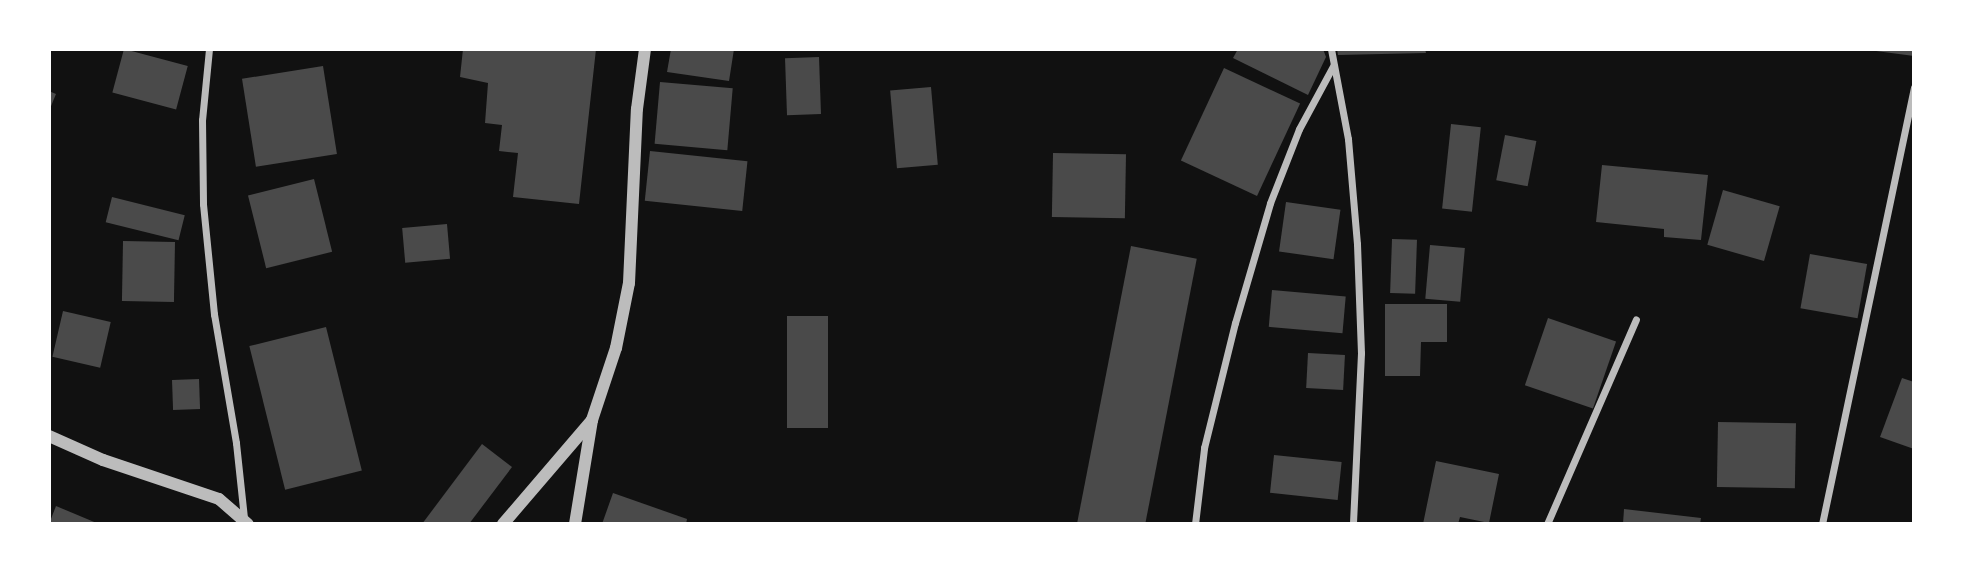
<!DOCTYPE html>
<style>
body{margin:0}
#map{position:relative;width:1963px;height:573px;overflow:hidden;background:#111;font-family:"IBM Plex Serif",serif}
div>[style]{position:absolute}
.building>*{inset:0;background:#4a4a4a;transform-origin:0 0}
.minor>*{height:7px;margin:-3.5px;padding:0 3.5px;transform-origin:3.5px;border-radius:3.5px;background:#bcbcbc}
.tertiary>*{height:12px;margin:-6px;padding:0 6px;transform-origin:6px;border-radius:6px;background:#bcbcbc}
span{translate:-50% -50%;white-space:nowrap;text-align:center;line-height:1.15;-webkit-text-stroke:5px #fff;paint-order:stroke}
.frame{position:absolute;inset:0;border:51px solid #fff;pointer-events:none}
</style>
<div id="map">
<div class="building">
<i style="left:124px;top:49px;width:66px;height:45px;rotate:15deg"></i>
<i style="clip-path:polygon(463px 49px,596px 49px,579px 204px,513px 197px,518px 153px,499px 151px,502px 125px,485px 123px,488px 83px,460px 77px)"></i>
<i style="clip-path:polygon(671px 49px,734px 49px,729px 81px,667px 72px)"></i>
<i style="clip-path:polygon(1238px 49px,1323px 49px,1326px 57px,1308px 95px,1233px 58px)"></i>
<i style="clip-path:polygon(1337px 49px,1425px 49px,1426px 53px,1338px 55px)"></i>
<i style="clip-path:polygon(1876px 49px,1914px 49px,1914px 56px,1876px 51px)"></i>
<i style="left:819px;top:57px;width:57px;height:34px;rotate:88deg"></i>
<i style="left:323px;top:66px;width:89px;height:82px;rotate:81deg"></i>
<i style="left:1224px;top:68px;width:84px;height:102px;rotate:25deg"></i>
<i style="left:660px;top:82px;width:73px;height:62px;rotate:5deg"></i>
<i style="left:931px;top:87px;width:78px;height:41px;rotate:85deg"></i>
<i style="clip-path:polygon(49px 91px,56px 94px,49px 111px)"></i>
<i style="left:1451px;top:124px;width:30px;height:85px;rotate:6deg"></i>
<i style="left:1505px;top:135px;width:32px;height:46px;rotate:11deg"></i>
<i style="left:650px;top:151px;width:98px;height:50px;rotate:6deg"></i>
<i style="left:1053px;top:153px;width:73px;height:64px;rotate:1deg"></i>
<i style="clip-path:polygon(1602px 165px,1708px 175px,1701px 240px,1664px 237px,1664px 229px,1596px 222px)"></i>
<i style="left:314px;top:179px;width:75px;height:68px;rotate:76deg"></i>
<i style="left:1723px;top:190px;width:59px;height:57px;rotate:16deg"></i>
<i style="left:112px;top:197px;width:75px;height:26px;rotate:14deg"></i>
<i style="left:1286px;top:202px;width:55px;height:50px;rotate:8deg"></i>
<i style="left:447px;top:224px;width:35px;height:45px;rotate:85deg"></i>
<i style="left:1392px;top:239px;width:25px;height:54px;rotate:2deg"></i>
<i style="left:123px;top:241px;width:52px;height:60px;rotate:1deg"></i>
<i style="left:1430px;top:245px;width:35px;height:54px;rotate:5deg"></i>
<i style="left:1131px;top:246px;width:67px;height:283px;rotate:11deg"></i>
<i style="left:1810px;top:254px;width:58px;height:55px;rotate:10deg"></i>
<i style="left:1272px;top:290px;width:74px;height:37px;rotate:5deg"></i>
<i style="clip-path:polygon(1385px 304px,1447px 304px,1447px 342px,1421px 342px,1420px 376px,1385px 376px)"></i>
<i style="left:63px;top:311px;width:49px;height:47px;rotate:13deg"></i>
<i style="left:787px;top:316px;width:41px;height:112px"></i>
<i style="left:1548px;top:318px;width:72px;height:71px;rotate:19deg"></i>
<i style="left:326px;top:327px;width:148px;height:79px;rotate:76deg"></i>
<i style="left:1308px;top:353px;width:37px;height:35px;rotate:3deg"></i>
<i style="clip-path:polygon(1902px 378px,1914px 382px,1914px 449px,1880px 437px)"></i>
<i style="left:199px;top:379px;width:30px;height:27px;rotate:88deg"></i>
<i style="left:1718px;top:422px;width:78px;height:65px;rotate:1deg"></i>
<i style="clip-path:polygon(482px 444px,512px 467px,469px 524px,422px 524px)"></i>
<i style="left:1274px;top:455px;width:68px;height:38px;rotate:6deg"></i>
<i style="clip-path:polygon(1436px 461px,1499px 474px,1489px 523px,1460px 517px,1458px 524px,1423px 524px)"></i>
<i style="clip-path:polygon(613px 493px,687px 519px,686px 524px,602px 524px)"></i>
<i style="clip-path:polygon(56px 506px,99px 524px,49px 524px)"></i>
<i style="clip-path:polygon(1624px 509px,1701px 518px,1700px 524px,1623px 524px)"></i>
</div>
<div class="minor">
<i style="left:209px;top:49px;width:71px;rotate:95.6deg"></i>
<i style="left:202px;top:120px;width:84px;rotate:89.3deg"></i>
<i style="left:203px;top:204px;width:111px;rotate:84.3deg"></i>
<i style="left:214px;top:314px;width:131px;rotate:80.3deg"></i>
<i style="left:236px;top:443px;width:75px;rotate:83.9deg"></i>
<i style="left:1331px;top:49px;width:92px;rotate:79.3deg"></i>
<i style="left:1348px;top:139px;width:105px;rotate:85.1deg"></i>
<i style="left:1357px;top:244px;width:109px;rotate:87.9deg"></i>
<i style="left:1361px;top:353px;width:171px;rotate:92.7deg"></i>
<i style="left:1195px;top:524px;width:77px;rotate:-83.2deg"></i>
<i style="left:1204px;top:448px;width:129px;rotate:-76.1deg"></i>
<i style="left:1235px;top:323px;width:125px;rotate:-73.7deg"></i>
<i style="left:1270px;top:203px;width:79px;rotate:-68.6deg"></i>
<i style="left:1299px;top:129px;width:72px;rotate:-61.6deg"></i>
<i style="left:1547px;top:524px;width:223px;rotate:-66.5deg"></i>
<i style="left:1822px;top:524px;width:446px;rotate:-78.1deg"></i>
</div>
<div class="tertiary">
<i style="left:49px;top:436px;width:59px;rotate:24deg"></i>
<i style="left:103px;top:460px;width:122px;rotate:18.6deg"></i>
<i style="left:219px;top:499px;width:38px;rotate:41deg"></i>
<i style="left:503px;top:524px;width:137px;rotate:-49.4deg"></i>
<i style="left:575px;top:524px;width:105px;rotate:-80.7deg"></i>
<i style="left:592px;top:420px;width:76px;rotate:-71.6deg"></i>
<i style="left:616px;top:348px;width:66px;rotate:-78.7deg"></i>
<i style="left:629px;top:283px;width:174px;rotate:-87.4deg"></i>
<i style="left:637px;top:109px;width:61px;rotate:-82.4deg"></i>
</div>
<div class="frame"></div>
</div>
